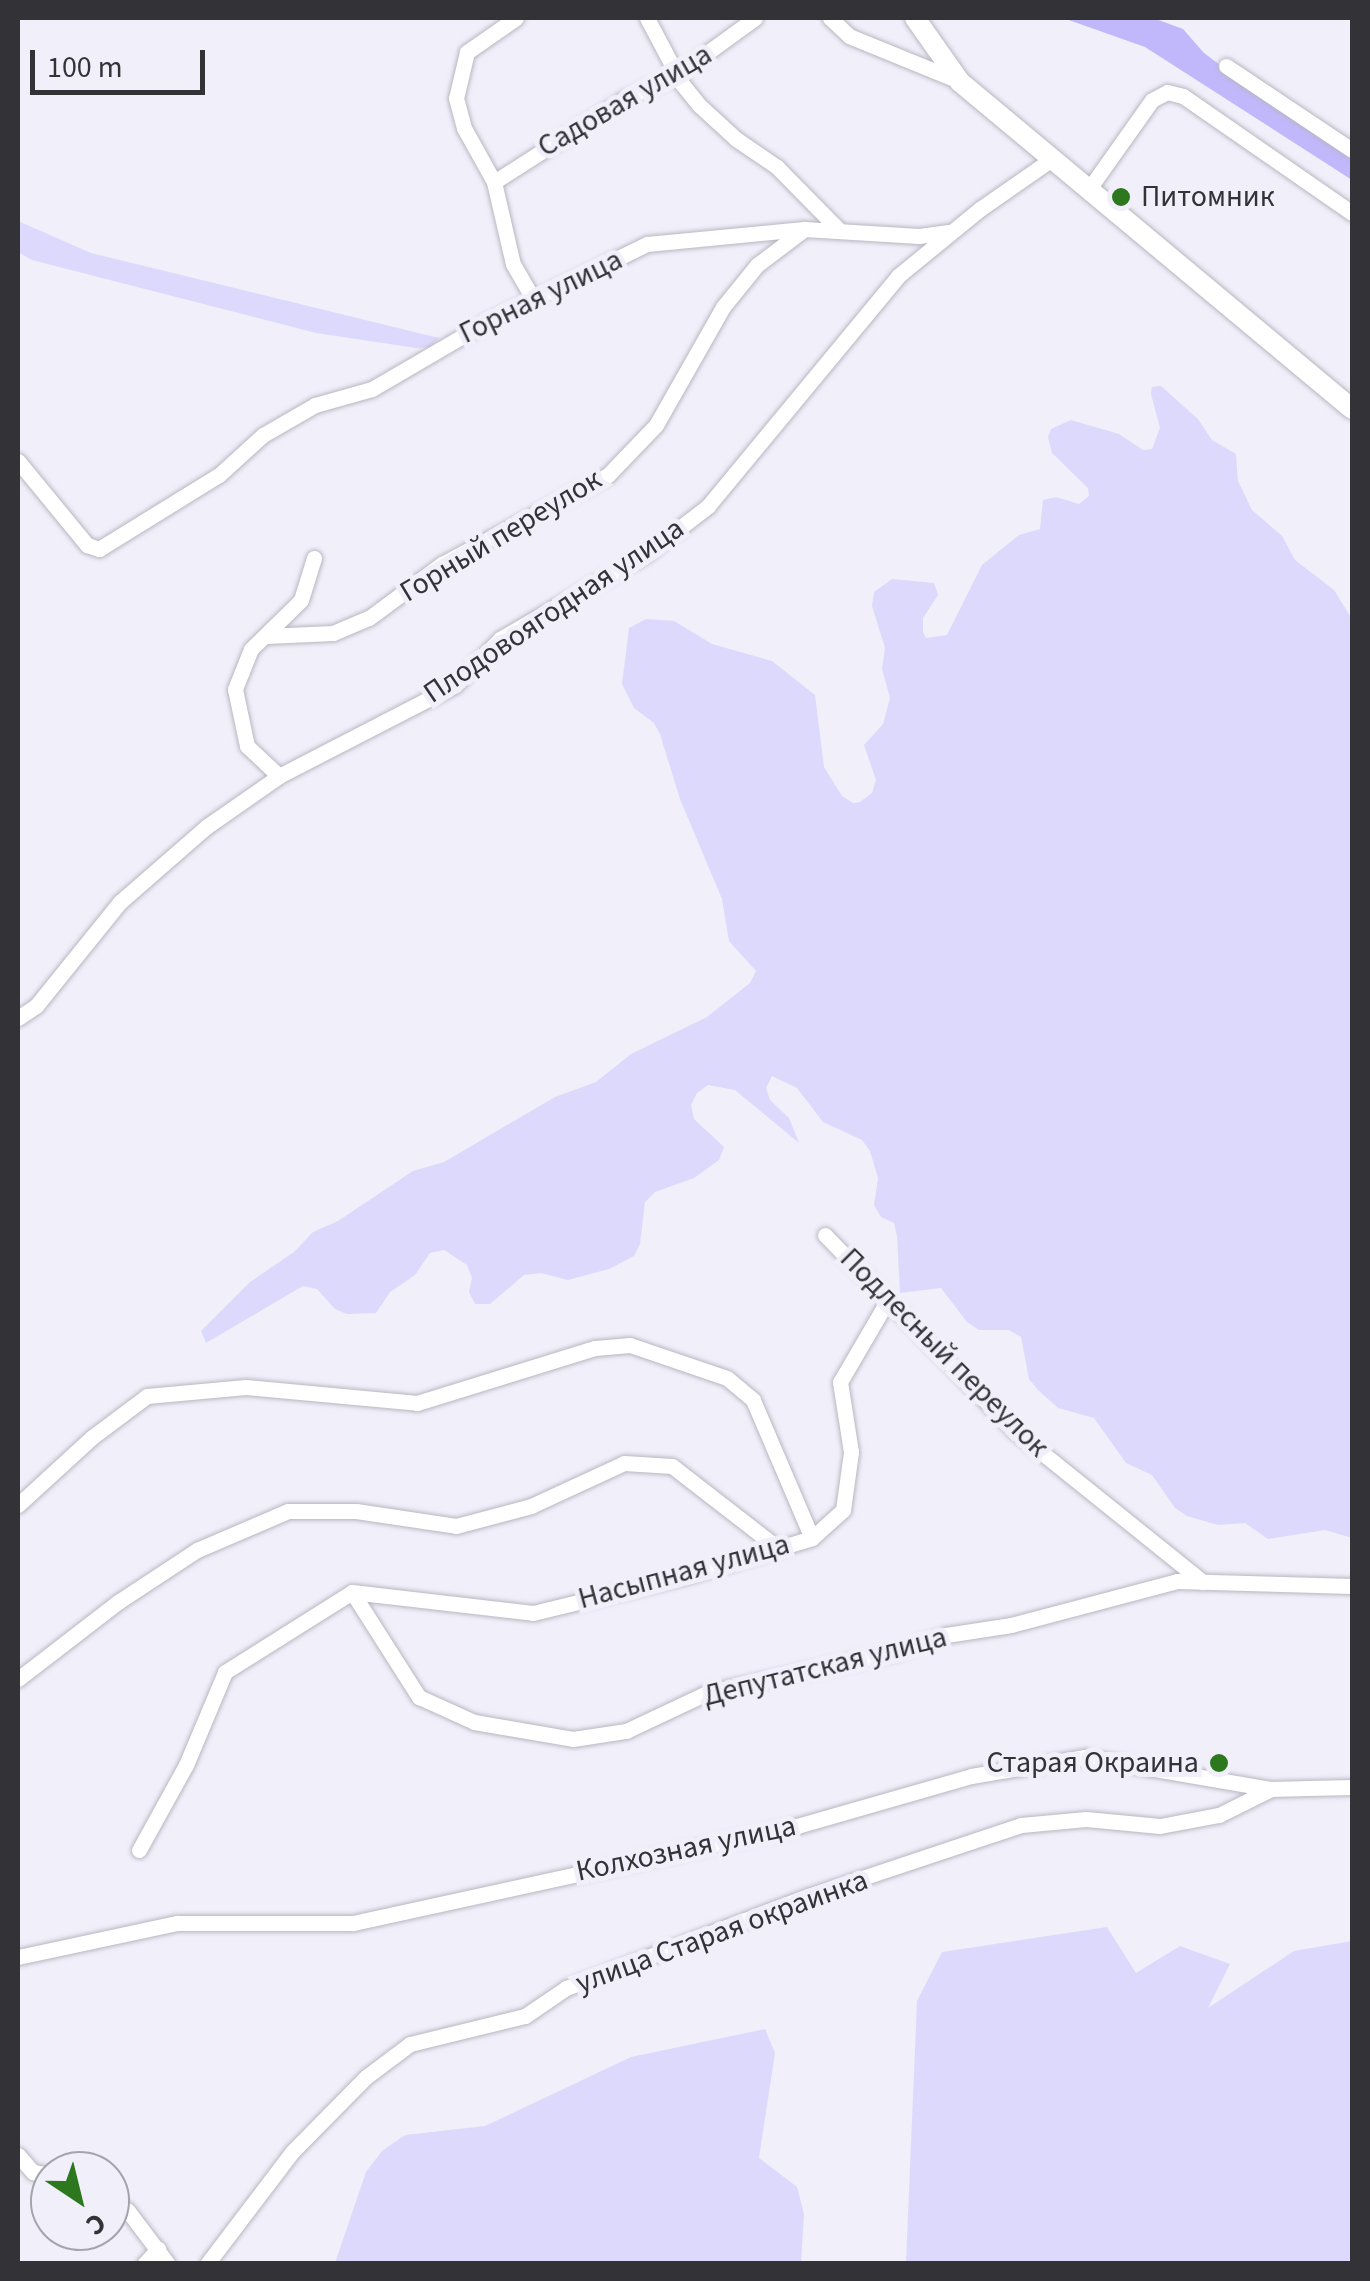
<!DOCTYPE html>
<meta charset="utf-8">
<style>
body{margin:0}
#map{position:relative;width:1370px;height:2281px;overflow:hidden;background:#f0effa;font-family:"Source Sans 3",sans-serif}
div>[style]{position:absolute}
.green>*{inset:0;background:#ddd9fc}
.water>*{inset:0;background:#c1b8fb}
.roads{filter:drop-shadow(0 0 2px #b8b7c1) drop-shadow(0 0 2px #b8b7c1)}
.minor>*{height:15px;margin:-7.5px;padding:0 7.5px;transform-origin:7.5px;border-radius:7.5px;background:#fff}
.major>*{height:20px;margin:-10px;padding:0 10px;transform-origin:10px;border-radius:10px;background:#fff}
.dots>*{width:28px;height:28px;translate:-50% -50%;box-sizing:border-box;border:5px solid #f0effa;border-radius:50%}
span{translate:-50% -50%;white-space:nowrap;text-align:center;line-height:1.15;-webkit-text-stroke:10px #f0effa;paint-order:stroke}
.street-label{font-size:30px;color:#333337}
.poi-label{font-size:30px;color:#333337}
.left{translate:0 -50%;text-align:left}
.right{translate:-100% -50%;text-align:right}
.frame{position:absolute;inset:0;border:20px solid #333337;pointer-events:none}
.north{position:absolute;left:30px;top:2151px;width:100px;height:100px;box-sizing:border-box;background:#f0effa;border:2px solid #a4a4ac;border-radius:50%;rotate:145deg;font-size:28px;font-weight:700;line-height:40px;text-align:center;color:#333337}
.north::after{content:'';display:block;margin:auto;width:35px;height:45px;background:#2d781f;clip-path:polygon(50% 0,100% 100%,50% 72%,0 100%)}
.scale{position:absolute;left:30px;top:50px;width:175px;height:45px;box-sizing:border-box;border:5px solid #333337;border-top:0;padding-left:12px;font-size:30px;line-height:35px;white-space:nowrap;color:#333337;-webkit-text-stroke:8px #f0effa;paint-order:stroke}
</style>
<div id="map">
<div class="green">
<i style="clip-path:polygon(18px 221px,91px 253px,439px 338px,430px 347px,416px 348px,316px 333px,32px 260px,18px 252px)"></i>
<i style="clip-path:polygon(1161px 386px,1198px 419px,1212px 440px,1236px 454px,1238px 481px,1252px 510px,1282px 536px,1295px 560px,1334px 590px,1352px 619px,1352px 1538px,1325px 1530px,1268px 1539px,1245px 1523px,1218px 1525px,1187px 1516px,1175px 1508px,1152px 1475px,1126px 1463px,1094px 1418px,1058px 1408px,1038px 1390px,1029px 1379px,1021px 1337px,1009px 1330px,979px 1330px,967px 1322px,941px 1288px,900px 1293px,897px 1236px,894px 1223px,881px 1217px,874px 1205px,878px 1178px,870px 1151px,862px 1140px,823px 1122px,797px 1088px,772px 1076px,766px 1088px,770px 1100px,789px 1118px,799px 1143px,735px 1090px,708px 1085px,697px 1093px,691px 1105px,694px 1119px,724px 1147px,719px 1160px,694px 1178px,655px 1192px,645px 1202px,640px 1244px,634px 1256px,609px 1269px,568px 1280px,541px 1273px,524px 1275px,490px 1304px,475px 1304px,469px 1292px,472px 1278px,467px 1265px,444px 1250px,430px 1253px,415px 1275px,390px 1292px,376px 1313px,347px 1314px,335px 1309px,317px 1289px,303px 1286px,206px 1343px,201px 1331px,250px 1282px,294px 1252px,313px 1232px,338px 1221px,413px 1171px,444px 1162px,555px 1097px,596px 1082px,631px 1054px,707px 1017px,750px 983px,756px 971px,729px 941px,722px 899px,680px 799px,660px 734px,654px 723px,634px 708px,622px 684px,629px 628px,646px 619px,674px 621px,712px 644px,772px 661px,815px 695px,824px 767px,842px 796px,853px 803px,860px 802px,872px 793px,876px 780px,864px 745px,883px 724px,890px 698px,882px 669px,885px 648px,872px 606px,874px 592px,892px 579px,934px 583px,938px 595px,923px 618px,923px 632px,926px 638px,947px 635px,982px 565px,1019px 535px,1040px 529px,1043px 500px,1056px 497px,1079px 504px,1089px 496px,1088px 488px,1052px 453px,1048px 437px,1051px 429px,1071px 420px,1119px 434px,1143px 450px,1152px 449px,1160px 428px,1151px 394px,1152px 387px)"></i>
<i style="clip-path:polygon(1107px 1927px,1136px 1973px,1180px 1946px,1230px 1964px,1208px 2008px,1294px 1951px,1352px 1941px,1352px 2258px,1347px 2263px,906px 2263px,917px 2001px,942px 1952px)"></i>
<i style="clip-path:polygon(765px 2029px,775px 2053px,759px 2158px,797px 2187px,804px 2214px,801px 2263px,335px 2263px,366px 2172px,382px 2151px,405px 2135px,485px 2126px,631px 2057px)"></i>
</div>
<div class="water">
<i style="clip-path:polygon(1063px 18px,1153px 18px,1183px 29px,1204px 53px,1289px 116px,1352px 153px,1352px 180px,1145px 47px)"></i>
</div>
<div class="roads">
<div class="minor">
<i style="left:516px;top:18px;width:60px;rotate:145.2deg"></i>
<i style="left:467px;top:52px;width:47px;rotate:103.4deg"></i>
<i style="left:456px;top:98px;width:31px;rotate:75deg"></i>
<i style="left:464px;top:128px;width:62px;rotate:60.9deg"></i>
<i style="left:494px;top:182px;width:84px;rotate:77deg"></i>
<i style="left:513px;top:264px;width:39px;rotate:60deg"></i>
<i style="left:647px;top:18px;width:75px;rotate:62.1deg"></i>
<i style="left:682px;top:84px;width:27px;rotate:51deg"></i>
<i style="left:699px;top:105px;width:50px;rotate:42.6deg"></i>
<i style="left:736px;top:139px;width:50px;rotate:34.3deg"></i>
<i style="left:777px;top:167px;width:88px;rotate:45.5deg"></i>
<i style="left:830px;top:18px;width:26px;rotate:43deg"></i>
<i style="left:849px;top:36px;width:119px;rotate:22.2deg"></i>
<i style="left:1226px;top:66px;width:151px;rotate:33.7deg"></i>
<i style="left:494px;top:182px;width:154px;rotate:-32.6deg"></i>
<i style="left:624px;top:99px;width:60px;rotate:-24.8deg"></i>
<i style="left:678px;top:74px;width:95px;rotate:-36deg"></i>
<i style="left:1091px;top:186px;width:105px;rotate:-54.7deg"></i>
<i style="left:1152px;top:100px;width:17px;rotate:-28deg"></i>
<i style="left:1167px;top:92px;width:16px;rotate:14deg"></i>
<i style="left:1183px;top:96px;width:206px;rotate:34.7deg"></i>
<i style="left:18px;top:461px;width:109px;rotate:50.6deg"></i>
<i style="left:87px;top:545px;width:13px;rotate:18deg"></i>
<i style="left:99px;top:549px;width:141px;rotate:-31.7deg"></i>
<i style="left:219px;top:475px;width:59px;rotate:-42.3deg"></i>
<i style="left:263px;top:435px;width:60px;rotate:-30deg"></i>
<i style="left:315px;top:405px;width:59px;rotate:-15.7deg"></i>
<i style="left:372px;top:389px;width:131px;rotate:-30.3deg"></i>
<i style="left:485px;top:323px;width:180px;rotate:-26deg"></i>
<i style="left:647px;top:244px;width:158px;rotate:-5.5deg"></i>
<i style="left:804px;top:229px;width:115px;rotate:3.5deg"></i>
<i style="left:919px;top:236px;width:30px;rotate:-8deg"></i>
<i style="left:266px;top:636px;width:67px;rotate:-2.6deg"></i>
<i style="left:333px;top:633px;width:39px;rotate:-23deg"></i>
<i style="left:369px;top:618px;width:91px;rotate:-36.5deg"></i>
<i style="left:442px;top:564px;width:188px;rotate:-28.2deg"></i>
<i style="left:608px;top:475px;width:69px;rotate:-46.2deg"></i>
<i style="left:656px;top:425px;width:136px;rotate:-60.4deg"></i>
<i style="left:723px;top:307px;width:54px;rotate:-51deg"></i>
<i style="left:757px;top:265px;width:56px;rotate:-37.1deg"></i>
<i style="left:279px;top:776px;width:44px;rotate:-136.8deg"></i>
<i style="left:247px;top:746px;width:58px;rotate:-101.9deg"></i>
<i style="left:235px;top:689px;width:43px;rotate:-68.2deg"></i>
<i style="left:251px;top:649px;width:70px;rotate:-44.4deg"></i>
<i style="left:301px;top:600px;width:44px;rotate:-72.8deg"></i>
<i style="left:18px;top:1018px;width:22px;rotate:-34deg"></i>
<i style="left:36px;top:1006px;width:134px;rotate:-51.1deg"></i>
<i style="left:120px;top:902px;width:114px;rotate:-41.1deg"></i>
<i style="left:206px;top:827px;width:89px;rotate:-34.9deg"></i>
<i style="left:279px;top:776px;width:198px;rotate:-27.3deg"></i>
<i style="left:455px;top:685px;width:64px;rotate:-45.6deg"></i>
<i style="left:500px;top:639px;width:169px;rotate:-30.2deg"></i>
<i style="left:646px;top:554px;width:78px;rotate:-37.7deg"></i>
<i style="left:708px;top:506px;width:298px;rotate:-50.4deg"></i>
<i style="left:898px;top:276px;width:106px;rotate:-39.3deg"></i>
<i style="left:980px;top:209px;width:89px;rotate:-34.9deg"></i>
<i style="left:825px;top:1235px;width:273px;rotate:45.9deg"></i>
<i style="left:1015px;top:1431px;width:241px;rotate:38.8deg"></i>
<i style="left:18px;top:1505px;width:99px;rotate:-42.5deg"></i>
<i style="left:91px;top:1438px;width:70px;rotate:-36.9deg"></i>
<i style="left:147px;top:1396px;width:99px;rotate:-5.2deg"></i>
<i style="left:246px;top:1387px;width:172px;rotate:5.3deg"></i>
<i style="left:417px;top:1403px;width:186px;rotate:-17.2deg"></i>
<i style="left:595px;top:1348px;width:35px;rotate:-5deg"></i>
<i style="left:630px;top:1345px;width:102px;rotate:18.8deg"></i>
<i style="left:727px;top:1378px;width:34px;rotate:40deg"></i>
<i style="left:753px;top:1400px;width:150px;rotate:66.9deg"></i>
<i style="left:352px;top:1592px;width:182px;rotate:6.6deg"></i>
<i style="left:533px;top:1613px;width:161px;rotate:-13.7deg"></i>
<i style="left:689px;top:1575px;width:128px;rotate:-16.7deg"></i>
<i style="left:812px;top:1538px;width:42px;rotate:-42.1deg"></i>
<i style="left:843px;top:1510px;width:59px;rotate:-82.1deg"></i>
<i style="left:851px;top:1452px;width:71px;rotate:-98.9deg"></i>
<i style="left:840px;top:1382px;width:95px;rotate:-59.7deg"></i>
<i style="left:18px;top:1679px;width:126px;rotate:-37.6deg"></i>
<i style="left:118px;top:1602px;width:95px;rotate:-33.4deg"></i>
<i style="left:197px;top:1550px;width:99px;rotate:-23.2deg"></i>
<i style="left:288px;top:1511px;width:68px"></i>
<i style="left:356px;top:1511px;width:101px;rotate:8.5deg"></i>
<i style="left:456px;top:1526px;width:78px;rotate:-14.9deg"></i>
<i style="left:531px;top:1506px;width:102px;rotate:-24.8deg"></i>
<i style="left:624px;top:1463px;width:48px;rotate:3.6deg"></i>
<i style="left:672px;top:1466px;width:130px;rotate:37.8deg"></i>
<i style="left:139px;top:1850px;width:97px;rotate:-61.1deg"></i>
<i style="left:186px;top:1765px;width:101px;rotate:-67.2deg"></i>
<i style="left:225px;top:1672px;width:150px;rotate:-32.2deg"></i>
<i style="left:352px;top:1592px;width:125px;rotate:57.5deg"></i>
<i style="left:419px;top:1697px;width:60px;rotate:24.4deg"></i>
<i style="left:474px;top:1722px;width:100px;rotate:9.7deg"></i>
<i style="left:573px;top:1739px;width:54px;rotate:-8.6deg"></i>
<i style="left:626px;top:1731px;width:92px;rotate:-25.2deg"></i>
<i style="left:709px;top:1692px;width:190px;rotate:-12.1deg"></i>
<i style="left:895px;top:1652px;width:54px;rotate:-18.4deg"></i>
<i style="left:946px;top:1635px;width:66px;rotate:-8.7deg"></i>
<i style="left:1011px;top:1625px;width:172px;rotate:-14.8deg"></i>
<i style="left:1177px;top:1581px;width:175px;rotate:1.6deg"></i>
<i style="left:18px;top:1957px;width:163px;rotate:-12.1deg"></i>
<i style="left:177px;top:1923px;width:176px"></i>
<i style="left:353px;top:1923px;width:454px;rotate:-12.3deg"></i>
<i style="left:797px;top:1826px;width:181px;rotate:-16deg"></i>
<i style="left:971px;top:1776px;width:116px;rotate:-9.5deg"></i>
<i style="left:1085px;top:1757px;width:189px;rotate:9.8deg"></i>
<i style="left:1271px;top:1789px;width:81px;rotate:-1.4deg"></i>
<i style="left:18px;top:2155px;width:23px;rotate:49deg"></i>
<i style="left:33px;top:2172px;width:17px;rotate:10deg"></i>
<i style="left:110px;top:2198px;width:22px;rotate:36deg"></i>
<i style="left:128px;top:2211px;width:66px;rotate:53deg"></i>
<i style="left:144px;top:2264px;width:21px;rotate:-47deg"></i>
<i style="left:207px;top:2264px;width:141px;rotate:-52.8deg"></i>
<i style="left:292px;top:2152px;width:105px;rotate:-45.4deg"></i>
<i style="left:366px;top:2077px;width:55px;rotate:-36.9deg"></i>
<i style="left:410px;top:2044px;width:118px;rotate:-13.7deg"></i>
<i style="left:525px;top:2016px;width:50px;rotate:-34.3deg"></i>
<i style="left:566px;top:1988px;width:259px;rotate:-20.8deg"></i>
<i style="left:808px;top:1896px;width:225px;rotate:-18.4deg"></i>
<i style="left:1021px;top:1825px;width:65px;rotate:-5.3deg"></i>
<i style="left:1086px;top:1819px;width:74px;rotate:5.4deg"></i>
<i style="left:1160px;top:1826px;width:60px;rotate:-10.6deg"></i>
<i style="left:1219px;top:1815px;width:58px;rotate:-26.6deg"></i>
</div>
<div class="major">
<i style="left:915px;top:18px;width:78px;rotate:54.9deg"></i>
<i style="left:960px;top:82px;width:510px;rotate:39.83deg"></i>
</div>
</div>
<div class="dots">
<i style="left:1121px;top:197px;background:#2d781f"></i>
<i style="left:1219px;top:1763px;background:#2d781f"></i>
</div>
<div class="street-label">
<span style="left:625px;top:101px;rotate:-30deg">Садовая улица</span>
<span style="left:541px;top:297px;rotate:-26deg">Горная улица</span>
<span style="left:501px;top:536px;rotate:-31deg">Горный переулок</span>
<span style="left:554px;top:611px;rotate:-34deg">Плодовоягодная улица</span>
<span style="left:944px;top:1353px;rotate:45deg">Подлесный переулок</span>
<span style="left:684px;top:1572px;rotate:-15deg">Насыпная улица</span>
<span style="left:825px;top:1667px;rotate:-14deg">Депутатская улица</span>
<span style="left:686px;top:1849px;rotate:-12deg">Колхозная улица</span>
<span style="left:722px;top:1932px;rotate:-20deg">улица Старая окраинка</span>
</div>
<div class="poi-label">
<span class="left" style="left:1141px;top:197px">Питомник</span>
<span class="right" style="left:1199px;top:1763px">Старая Окраина</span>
</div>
<div class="frame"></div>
<div class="north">С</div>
<div class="scale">100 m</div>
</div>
